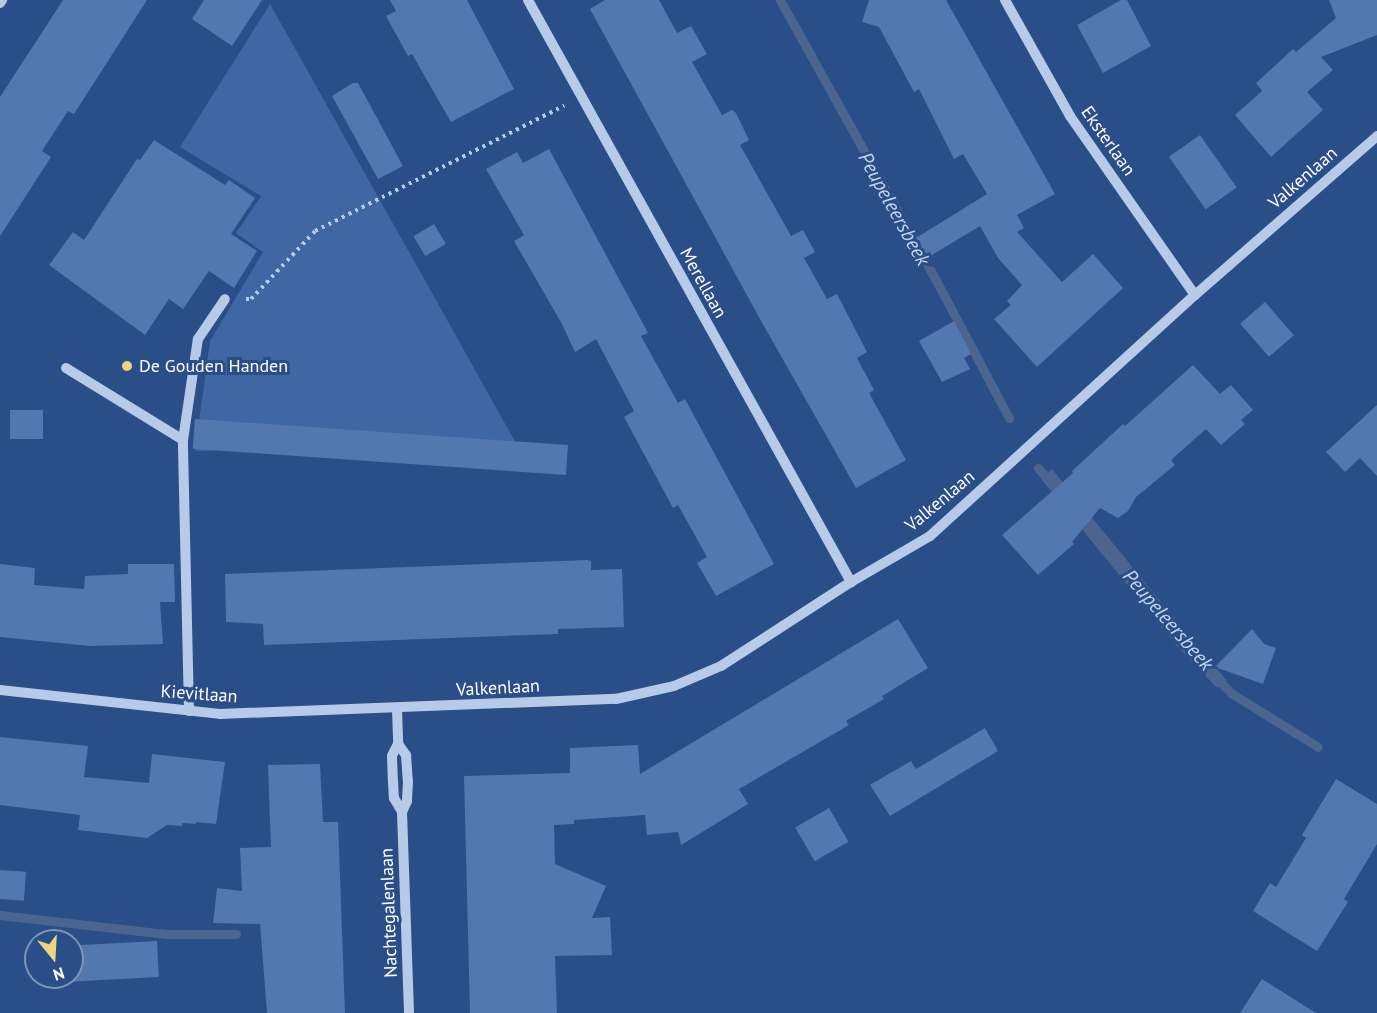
<!DOCTYPE html>
<style>
body{margin:0}
#map{position:relative;width:1377px;height:1013px;overflow:hidden;background:#2a4e88;font-family:"PT Sans",sans-serif}
div>[style]{position:absolute}
.green>*{inset:0;background:#3f67a4}
.water>*{inset:0;background:#4c658f}
.stream>*{height:9px;margin:-4.5px;padding:0 4.5px;transform-origin:4.5px;border-radius:4.5px;background:#4c658f}
.building>*{inset:0;background:#5377af;transform-origin:0 0}
.path>*{height:4px;margin-top:-2px;transform-origin:0;background:repeating-linear-gradient(90deg,#b7cae8 0 3px,transparent 0 7.5px)}
.minor>*{height:10px;margin:-5px;padding:0 5px;transform-origin:5px;border-radius:5px;background:#b7cae8}
.dots>*{width:16px;height:16px;translate:-50% -50%;box-sizing:border-box;border:3px solid #2a4e88;border-radius:50%}
span{translate:-50% -50%;white-space:nowrap;text-align:center;line-height:1.15;-webkit-text-stroke:6px #2a4e88;paint-order:stroke}
.street-label{font-size:18px;color:#fff}
.poi-label{font-size:18px;color:#fff}
.left{translate:0 -50%;text-align:left}
.water-label{font-size:20px;color:#c3d5ef;font-style:italic}
.north{position:absolute;left:24px;top:929px;width:60px;height:60px;box-sizing:border-box;background:#2a4e88;border:2px solid #7f95b8;border-radius:50%;rotate:162deg;font-size:16px;font-weight:700;line-height:24px;text-align:center;color:#fff}
.north::after{content:'';display:block;margin:auto;width:21px;height:27px;background:#eed57f;clip-path:polygon(50% 0,100% 100%,50% 72%,0 100%)}
</style>
<div id="map">
<div class="green">
<i style="clip-path:polygon(270px 4px,516px 443px,195px 451px,210px 341px,263px 252px,236px 233px,261px 196px,180px 147px)"></i>
</div>
<div class="water">
<i style="clip-path:polygon(1052px 469px,1162px 603px,1227px 681px,1217px 688px,1178px 647px,1041px 479px)"></i>
</div>
<div class="stream">
<i style="left:780px;top:0;width:325px;rotate:60.9deg"></i>
<i style="left:938px;top:284px;width:152px;rotate:62.1deg"></i>
<i style="left:1038px;top:468px;width:23px;rotate:49deg"></i>
<i style="left:1215px;top:676px;width:23px;rotate:47deg"></i>
<i style="left:1231px;top:693px;width:102px;rotate:31.8deg"></i>
<i style="left:0;top:915px;width:167px;rotate:6.5deg"></i>
<i style="left:166px;top:934px;width:70px"></i>
</div>
<div class="building">
<i style="clip-path:polygon(63px 0,147px 0,74px 114px,68px 111px,42px 151px,51px 157px,0 236px,0 97px)"></i>
<i style="clip-path:polygon(204px 0,262px 0,232px 46px,192px 19px)"></i>
<i style="clip-path:polygon(390px 0,467px 0,514px 89px,451px 122px,412px 54px,408px 56px,386px 16px,396px 11px)"></i>
<i style="clip-path:polygon(605px 0,659px 0,677px 33px,691px 26px,707px 54px,692px 62px,722px 115px,732px 110px,736px 113px,749px 140px,740px 145px,791px 236px,803px 230px,815px 252px,804px 258px,827px 299px,837px 294px,867px 352px,857px 358px,874px 390px,869px 393px,906px 460px,856px 488px,765px 328px,590px 9px)"></i>
<i style="clip-path:polygon(869px 0,946px 0,1055px 194px,1017px 215px,1024px 228px,1017px 232px,1062px 282px,1093px 254px,1123px 288px,1037px 367px,994px 319px,1011px 305px,1007px 301px,1022px 285px,998px 258px,980px 226px,927px 258px,916px 238px,987px 194px,963px 154px,954px 159px,919px 89px,914px 92px,879px 27px,862px 22px)"></i>
<i style="clip-path:polygon(1121px 0,1127px 0,1151px 46px,1103px 73px,1077px 25px)"></i>
<i style="clip-path:polygon(1329px 0,1377px 0,1377px 35px,1321px 57px,1333px 70px,1307px 92px,1323px 110px,1271px 157px,1235px 115px,1262px 91px,1256px 83px,1293px 49px,1296px 52px,1336px 18px)"></i>
<i style="clip-path:polygon(353px 83px,358px 83px,403px 166px,378px 179px,332px 96px)"></i>
<i style="left:1200px;top:135px;width:64px;height:38px;rotate:55deg"></i>
<i style="clip-path:polygon(154px 140px,225px 185px,229px 180px,255px 198px,231px 234px,257px 251px,234px 288px,209px 271px,183px 309px,169px 299px,145px 335px,49px 265px,73px 232px,84px 240px,137px 159px,140px 160px)"></i>
<i style="clip-path:polygon(549px 149px,648px 333px,641px 336px,678px 403px,685px 399px,774px 564px,716px 596px,697px 563px,707px 557px,678px 505px,673px 508px,624px 417px,634px 411px,596px 339px,575px 352px,562px 324px,514px 241px,524px 235px,486px 169px,517px 152px,523px 163px)"></i>
<i style="left:434px;top:224px;width:23px;height:24px;rotate:59deg"></i>
<i style="left:1265px;top:302px;width:44px;height:33px;rotate:49deg"></i>
<i style="clip-path:polygon(954px 321px,971px 354px,964px 358px,970px 369px,942px 382px,919px 341px)"></i>
<i style="clip-path:polygon(1193px 365px,1220px 394px,1231px 385px,1253px 410px,1241px 420px,1245px 424px,1221px 445px,1206px 429px,1171px 460px,1175px 465px,1136px 497px,1128px 511px,1118px 518px,1100px 508px,1072px 542px,1074px 544px,1038px 575px,1002px 535px,1073px 473px,1072px 471px,1123px 424px,1125px 426px)"></i>
<i style="clip-path:polygon(1377px 405px,1377px 476px,1360px 458px,1345px 472px,1326px 452px)"></i>
<i style="left:43px;top:410px;width:29px;height:33px;rotate:90deg"></i>
<i style="left:568px;top:445px;width:30px;height:374px;rotate:94deg"></i>
<i style="clip-path:polygon(587px 560px,591px 561px,591px 570px,622px 569px,624px 627px,558px 629px,558px 634px,264px 645px,263px 624px,226px 622px,225px 574px)"></i>
<i style="clip-path:polygon(0 564px,35px 568px,34px 585px,84px 589px,85px 576px,128px 574px,128px 564px,174px 564px,175px 602px,160px 602px,163px 644px,90px 646px,0 637px)"></i>
<i style="clip-path:polygon(898px 619px,928px 668px,882px 696px,884px 699px,846px 721px,849px 725px,739px 789px,748px 804px,681px 845px,678px 832px,647px 835px,645px 815px,574px 820px,574px 824px,554px 825px,555px 864px,606px 886px,592px 918px,610px 917px,612px 955px,555px 956px,557px 1013px,470px 1013px,464px 776px,570px 773px,570px 748px,638px 745px,640px 774px)"></i>
<i style="clip-path:polygon(1252px 629px,1264px 644px,1276px 648px,1263px 684px,1215px 667px)"></i>
<i style="clip-path:polygon(985px 728px,998px 751px,890px 816px,870px 785px,911px 761px,916px 769px)"></i>
<i style="clip-path:polygon(0 737px,88px 746px,84px 777px,149px 783px,152px 754px,225px 762px,216px 824px,196px 822px,196px 824px,182px 823px,182px 826px,167px 825px,147px 838px,78px 830px,80px 815px,0 805px)"></i>
<i style="clip-path:polygon(320px 764px,323px 822px,338px 822px,345px 1013px,267px 1013px,260px 924px,213px 923px,217px 888px,242px 891px,240px 848px,271px 847px,268px 765px)"></i>
<i style="clip-path:polygon(1336px 779px,1377px 804px,1377px 844px,1344px 899px,1348px 902px,1317px 951px,1253px 911px,1270px 883px,1276px 887px,1306px 838px,1302px 835px)"></i>
<i style="left:829px;top:808px;width:39px;height:39px;rotate:60deg"></i>
<i style="left:0;top:870px;width:26px;height:29px;rotate:4deg"></i>
<i style="left:157px;top:941px;width:36px;height:85px;rotate:87deg"></i>
<i style="clip-path:polygon(1262px 979px,1316px 1013px,1240px 1013px)"></i>
</div>
<div class="path">
<i style="left:246px;top:299px;width:5px"></i>
<i style="left:251px;top:299px;width:93px;rotate:-46.7deg"></i>
<i style="left:315px;top:231px;width:279px;rotate:-26.7deg"></i>
</div>
<div class="minor">
<i style="left:528px;top:0;width:666px;rotate:60.97deg"></i>
<i style="left:1005px;top:0;width:133px;rotate:60.7deg"></i>
<i style="left:1070px;top:116px;width:218px;rotate:55.1deg"></i>
<i style="left:0;top:3px;width:4px;rotate:-56deg"></i>
<i style="left:66px;top:368px;width:137px;rotate:31.6deg"></i>
<i style="left:0;top:690px;width:221px;rotate:6.2deg"></i>
<i style="left:220px;top:714px;width:396px;rotate:-2.2deg"></i>
<i style="left:616px;top:699px;width:59px;rotate:-12.6deg"></i>
<i style="left:674px;top:686px;width:51px;rotate:-23.1deg"></i>
<i style="left:721px;top:666px;width:155px;rotate:-32.9deg"></i>
<i style="left:851px;top:582px;width:91px;rotate:-30.2deg"></i>
<i style="left:930px;top:536px;width:358px;rotate:-42.3deg"></i>
<i style="left:1195px;top:295px;width:242px;rotate:-41.1deg"></i>
<i style="left:397px;top:709px;width:35px;rotate:88deg"></i>
<i style="left:398px;top:744px;width:13px;rotate:117deg"></i>
<i style="left:392px;top:756px;width:25px;rotate:88deg"></i>
<i style="left:393px;top:781px;width:17px;rotate:87deg"></i>
<i style="left:394px;top:798px;width:16px;rotate:60deg"></i>
<i style="left:402px;top:812px;width:201px;rotate:88deg"></i>
<i style="left:189px;top:711px;width:271px;rotate:-91.3deg"></i>
<i style="left:183px;top:440px;width:102px;rotate:-81.6deg"></i>
<i style="left:198px;top:339px;width:48px;rotate:-56deg"></i>
<i style="left:398px;top:744px;width:14px;rotate:54deg"></i>
<i style="left:406px;top:755px;width:26px;rotate:86deg"></i>
<i style="left:408px;top:781px;width:20px;rotate:93deg"></i>
<i style="left:407px;top:801px;width:12px;rotate:114deg"></i>
</div>
<div class="dots">
<i style="left:127px;top:366px;background:#eed57f"></i>
</div>
<div class="street-label">
<span style="left:1108px;top:141px;rotate:55deg">Eksterlaan</span>
<span style="left:1303px;top:178px;rotate:-41deg">Valkenlaan</span>
<span style="left:703px;top:283px;rotate:61deg">Merellaan</span>
<span style="left:940px;top:501px;rotate:-40deg">Valkenlaan</span>
<span style="left:498px;top:688px;rotate:-3deg">Valkenlaan</span>
<span style="left:199px;top:694px;rotate:4deg">Kievitlaan</span>
<span style="left:389px;top:913px;rotate:-92deg">Nachtegalenlaan</span>
</div>
<div class="poi-label">
<span class="left" style="left:139px;top:366px">De Gouden Handen</span>
</div>
<div class="water-label">
<span style="left:894px;top:209px;rotate:61deg">Peupeleersbeek</span>
<span style="left:1168px;top:620px;rotate:49deg">Peupeleersbeek</span>
</div>
<div class="north">N</div>
</div>
